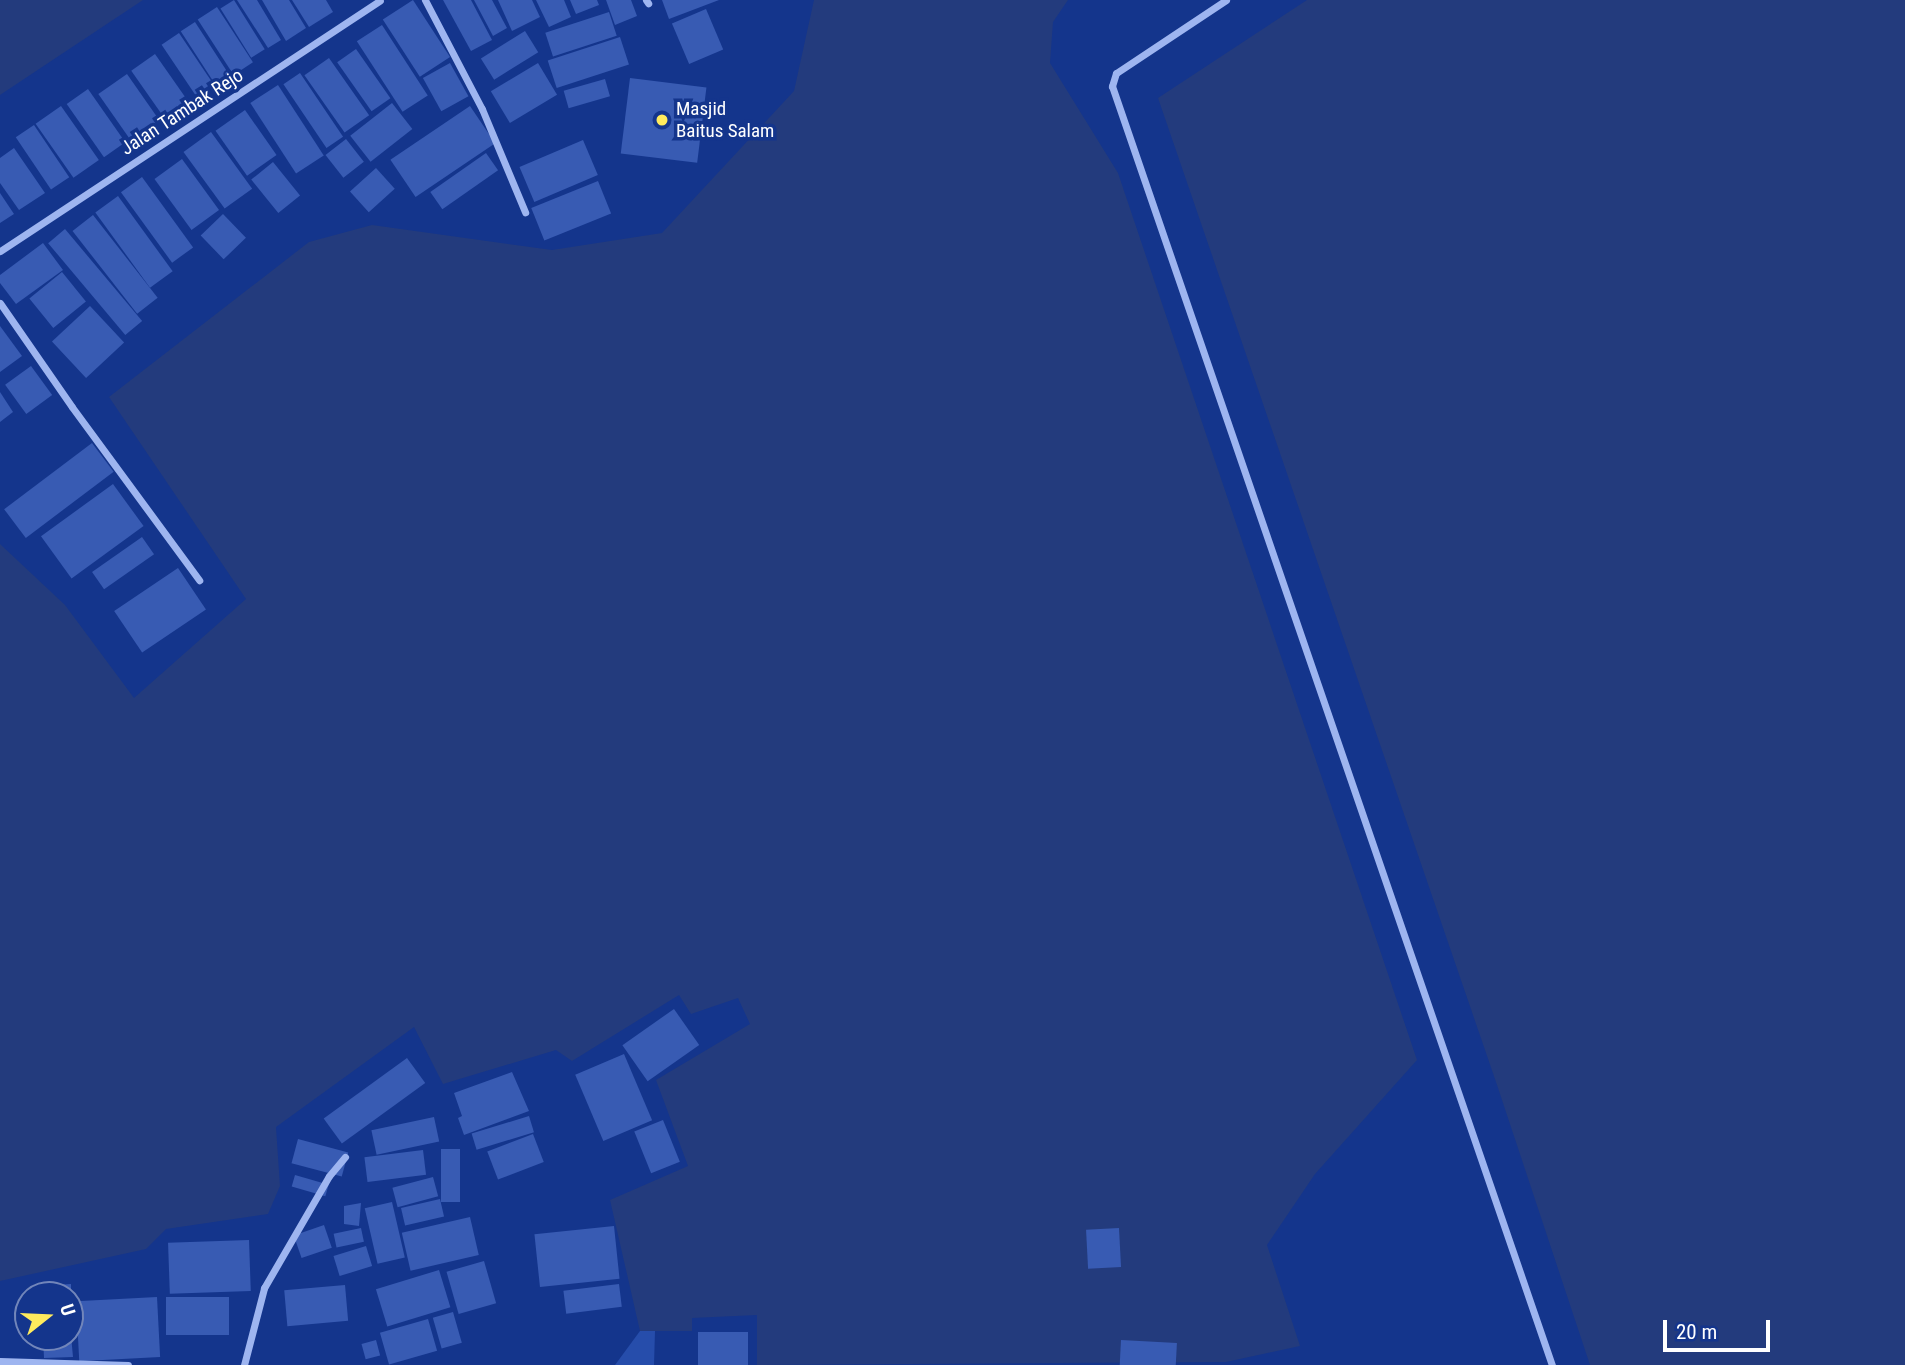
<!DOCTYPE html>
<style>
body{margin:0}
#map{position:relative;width:1905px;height:1365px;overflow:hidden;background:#14358c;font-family:"Roboto Condensed",sans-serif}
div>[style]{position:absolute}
.green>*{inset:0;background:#264dab}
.water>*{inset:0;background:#233b7d}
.building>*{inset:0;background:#385bb3;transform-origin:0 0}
.street>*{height:7px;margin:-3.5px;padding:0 3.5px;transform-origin:3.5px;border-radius:3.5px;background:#9eb5f0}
.dots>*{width:19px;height:19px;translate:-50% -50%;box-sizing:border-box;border:4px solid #14358c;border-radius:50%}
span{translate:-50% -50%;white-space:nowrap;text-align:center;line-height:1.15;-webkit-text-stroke:7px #14358c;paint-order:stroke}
.poi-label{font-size:19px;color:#fff}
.left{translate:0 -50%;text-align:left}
.street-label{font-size:19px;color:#fff}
.north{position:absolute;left:14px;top:1281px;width:70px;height:70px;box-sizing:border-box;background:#14358c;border:2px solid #7286ba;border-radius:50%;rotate:72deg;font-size:19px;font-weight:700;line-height:28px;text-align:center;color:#fff}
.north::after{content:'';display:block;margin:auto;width:24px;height:32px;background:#ffeb5d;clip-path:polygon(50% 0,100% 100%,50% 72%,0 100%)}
.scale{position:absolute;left:1663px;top:1320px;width:107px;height:32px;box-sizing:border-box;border:4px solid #fff;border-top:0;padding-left:9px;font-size:21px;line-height:24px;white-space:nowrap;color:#fff;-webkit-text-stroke:5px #14358c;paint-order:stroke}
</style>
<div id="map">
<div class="green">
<i style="clip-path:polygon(640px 1331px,655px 1331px,654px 1365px,615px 1365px)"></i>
</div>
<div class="water">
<i style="clip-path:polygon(0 0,143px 0,0 95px)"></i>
<i style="clip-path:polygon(814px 0,1068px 0,1053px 22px,1050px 63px,1118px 173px,1417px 1060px,1315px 1174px,1267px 1245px,1300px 1346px,1226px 1362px,757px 1365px,757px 1315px,692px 1318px,692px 1331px,640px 1331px,610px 1200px,688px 1166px,656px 1080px,750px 1024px,738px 998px,691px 1014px,679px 995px,572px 1061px,556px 1050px,443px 1084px,414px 1027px,276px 1127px,280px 1186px,268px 1214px,166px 1229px,146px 1249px,0 1281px,0 544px,65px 605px,134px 698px,246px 599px,109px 397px,309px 242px,372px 225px,552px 250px,662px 233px,794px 91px)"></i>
<i style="clip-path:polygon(1307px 0,1905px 0,1905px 1365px,1590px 1365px,1496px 1082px,1158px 98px)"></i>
</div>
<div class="building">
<i style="left:234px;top:0;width:58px;height:16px;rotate:58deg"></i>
<i style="clip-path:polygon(237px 0,257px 0,281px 40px,268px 48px)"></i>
<i style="clip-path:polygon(262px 0,289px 0,306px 28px,286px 41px)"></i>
<i style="clip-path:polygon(292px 0,326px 0,333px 12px,309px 27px)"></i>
<i style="left:413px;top:0;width:68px;height:36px;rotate:57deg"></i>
<i style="clip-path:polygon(443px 0,471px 0,492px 40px,471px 51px)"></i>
<i style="clip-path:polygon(474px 0,492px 0,507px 28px,493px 36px)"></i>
<i style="clip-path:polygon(498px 0,532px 0,540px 17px,512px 31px)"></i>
<i style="clip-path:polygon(536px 0,564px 0,571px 17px,549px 27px)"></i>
<i style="clip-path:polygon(570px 0,597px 0,599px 5px,576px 14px)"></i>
<i style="clip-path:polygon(606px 0,631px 0,637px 16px,615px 25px)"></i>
<i style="clip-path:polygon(662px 0,719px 0,669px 19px)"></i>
<i style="left:217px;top:7px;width:66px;height:23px;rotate:57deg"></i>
<i style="left:706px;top:9px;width:44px;height:37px;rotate:67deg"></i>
<i style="left:609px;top:12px;width:25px;height:67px;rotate:72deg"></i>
<i style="left:195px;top:22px;width:64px;height:17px;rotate:57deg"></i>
<i style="left:382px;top:25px;width:84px;height:30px;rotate:57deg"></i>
<i style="left:525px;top:31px;width:25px;height:52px;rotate:58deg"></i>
<i style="left:179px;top:33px;width:62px;height:21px;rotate:56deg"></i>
<i style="left:620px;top:37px;width:29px;height:76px;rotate:72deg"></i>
<i style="left:356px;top:49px;width:60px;height:23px;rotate:55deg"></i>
<i style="left:155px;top:54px;width:62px;height:29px;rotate:55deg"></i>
<i style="left:329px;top:58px;width:70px;height:30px;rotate:55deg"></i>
<i style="left:450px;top:63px;width:38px;height:31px;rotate:61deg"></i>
<i style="left:538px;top:63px;width:37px;height:55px;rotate:59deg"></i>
<i style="left:300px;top:73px;width:77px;height:20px;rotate:56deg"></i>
<i style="left:127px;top:74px;width:57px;height:35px;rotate:55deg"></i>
<i style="left:630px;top:78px;width:77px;height:76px;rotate:7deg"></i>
<i style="left:605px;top:79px;width:18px;height:43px;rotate:74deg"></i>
<i style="left:278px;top:85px;width:84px;height:33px;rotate:57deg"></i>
<i style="left:88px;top:89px;width:65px;height:26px;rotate:55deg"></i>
<i style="left:392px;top:103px;width:33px;height:53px;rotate:52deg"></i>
<i style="left:61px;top:106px;width:66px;height:31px;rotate:55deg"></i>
<i style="left:470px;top:106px;width:45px;height:96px;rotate:56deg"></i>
<i style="left:245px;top:110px;width:55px;height:36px;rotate:55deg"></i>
<i style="left:34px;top:125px;width:63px;height:22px;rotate:56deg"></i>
<i style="left:211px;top:132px;width:70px;height:34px;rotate:54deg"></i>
<i style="left:346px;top:139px;width:29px;height:26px;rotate:52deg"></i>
<i style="left:583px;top:140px;width:38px;height:69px;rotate:67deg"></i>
<i style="clip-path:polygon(14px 148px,45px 193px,19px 210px,0 183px,0 158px)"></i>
<i style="left:486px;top:153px;width:21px;height:68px;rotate:55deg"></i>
<i style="left:182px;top:159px;width:63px;height:34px;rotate:54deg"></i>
<i style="left:273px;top:162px;width:43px;height:28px;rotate:51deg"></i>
<i style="left:376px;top:168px;width:28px;height:35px;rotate:48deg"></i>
<i style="left:142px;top:177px;width:87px;height:26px;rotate:54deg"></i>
<i style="left:598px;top:181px;width:35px;height:72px;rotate:68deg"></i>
<i style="clip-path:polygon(0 193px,14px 214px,0 223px)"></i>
<i style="left:118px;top:196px;width:93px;height:28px;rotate:54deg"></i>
<i style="left:223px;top:214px;width:33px;height:31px;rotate:46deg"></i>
<i style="left:93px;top:215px;width:105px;height:26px;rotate:52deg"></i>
<i style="left:65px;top:229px;width:120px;height:22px;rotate:50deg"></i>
<i style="clip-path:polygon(43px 243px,63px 270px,16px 304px,0 283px,0 275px)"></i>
<i style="left:62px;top:272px;width:38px;height:42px;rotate:51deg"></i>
<i style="left:90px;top:306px;width:50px;height:52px;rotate:47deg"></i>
<i style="clip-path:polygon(0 326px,22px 356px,0 372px)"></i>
<i style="left:31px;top:366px;width:36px;height:32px;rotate:54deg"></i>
<i style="clip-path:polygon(0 392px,13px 412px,0 422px)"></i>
<i style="left:92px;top:443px;width:36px;height:110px;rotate:53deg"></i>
<i style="left:113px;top:484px;width:52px;height:89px;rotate:54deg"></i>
<i style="left:142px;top:537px;width:21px;height:61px;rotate:55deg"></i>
<i style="left:178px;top:568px;width:50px;height:77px;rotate:56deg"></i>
<i style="left:674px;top:1009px;width:44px;height:63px;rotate:55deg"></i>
<i style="left:624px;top:1054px;width:72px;height:53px;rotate:67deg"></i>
<i style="left:407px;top:1058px;width:31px;height:103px;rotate:54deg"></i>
<i style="clip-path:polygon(512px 1072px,529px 1111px,464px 1135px,458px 1118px,462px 1116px,454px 1093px)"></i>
<i style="left:529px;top:1116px;width:17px;height:60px;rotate:73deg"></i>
<i style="left:434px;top:1117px;width:25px;height:64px;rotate:78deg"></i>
<i style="left:663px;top:1120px;width:45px;height:31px;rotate:68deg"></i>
<i style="left:533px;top:1134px;width:30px;height:49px;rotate:69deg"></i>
<i style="left:298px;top:1139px;width:52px;height:25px;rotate:15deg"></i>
<i style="left:441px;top:1149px;width:19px;height:53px"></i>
<i style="left:423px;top:1150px;width:25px;height:59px;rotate:83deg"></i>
<i style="left:295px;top:1175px;width:35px;height:12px;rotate:16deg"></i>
<i style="left:433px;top:1177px;width:20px;height:42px;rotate:75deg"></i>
<i style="left:440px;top:1199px;width:18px;height:40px;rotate:77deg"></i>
<i style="left:392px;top:1202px;width:57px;height:28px;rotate:77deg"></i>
<i style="clip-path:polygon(361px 1203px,359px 1226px,344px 1224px,344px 1206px)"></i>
<i style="left:470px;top:1217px;width:39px;height:70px;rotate:77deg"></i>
<i style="left:324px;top:1225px;width:24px;height:32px;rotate:71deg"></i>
<i style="left:614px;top:1226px;width:53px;height:80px;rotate:84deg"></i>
<i style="left:361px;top:1228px;width:14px;height:28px;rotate:78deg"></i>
<i style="left:1119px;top:1228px;width:39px;height:33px;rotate:87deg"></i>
<i style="left:249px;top:1240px;width:51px;height:81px;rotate:88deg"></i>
<i style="left:366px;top:1246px;width:21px;height:34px;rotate:73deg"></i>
<i style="left:484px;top:1261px;width:44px;height:39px;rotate:74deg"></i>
<i style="left:439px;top:1270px;width:39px;height:66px;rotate:73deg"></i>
<i style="clip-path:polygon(71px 1284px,71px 1295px,41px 1295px,41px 1286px)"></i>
<i style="left:619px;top:1284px;width:23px;height:56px;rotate:83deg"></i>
<i style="left:345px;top:1285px;width:36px;height:61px;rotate:85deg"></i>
<i style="left:157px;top:1297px;width:60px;height:81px;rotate:87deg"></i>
<i style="left:229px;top:1297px;width:38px;height:63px;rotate:90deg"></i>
<i style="left:453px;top:1312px;width:32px;height:21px;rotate:74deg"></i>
<i style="left:428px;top:1319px;width:33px;height:50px;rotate:74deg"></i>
<i style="clip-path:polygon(70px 1324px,73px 1357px,44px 1358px,43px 1337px,70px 1337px)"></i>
<i style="left:748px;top:1332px;width:33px;height:50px;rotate:90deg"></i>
<i style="left:376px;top:1340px;width:16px;height:15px;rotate:75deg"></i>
<i style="left:1121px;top:1340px;width:56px;height:25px;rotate:3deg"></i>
</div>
<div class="street">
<i style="left:425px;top:0;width:123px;rotate:62.4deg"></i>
<i style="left:482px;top:109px;width:112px;rotate:67.3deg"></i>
<i style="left:646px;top:0;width:4px;rotate:56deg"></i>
<i style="left:1226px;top:0;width:132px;rotate:146.4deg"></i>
<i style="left:1116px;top:73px;width:14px;rotate:107deg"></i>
<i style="left:1112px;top:86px;width:1353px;rotate:71.02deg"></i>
<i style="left:0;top:251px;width:455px;rotate:-33.4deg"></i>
<i style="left:0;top:303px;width:126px;rotate:55.3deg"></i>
<i style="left:72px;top:407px;width:215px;rotate:53.7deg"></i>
<i style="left:0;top:1361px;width:128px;rotate:1.8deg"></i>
<i style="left:244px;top:1365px;width:80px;rotate:-75.4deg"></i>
<i style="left:264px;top:1288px;width:129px;rotate:-59.9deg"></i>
<i style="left:329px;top:1176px;width:25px;rotate:-50deg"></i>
</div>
<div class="dots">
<i style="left:662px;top:120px;background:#ffeb5d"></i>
</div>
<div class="poi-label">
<span class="left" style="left:676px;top:120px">Masjid<br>Baitus Salam</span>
</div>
<div class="street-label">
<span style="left:182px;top:112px;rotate:-33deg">Jalan Tambak Rejo</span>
</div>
<div class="north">U</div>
<div class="scale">20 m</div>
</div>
